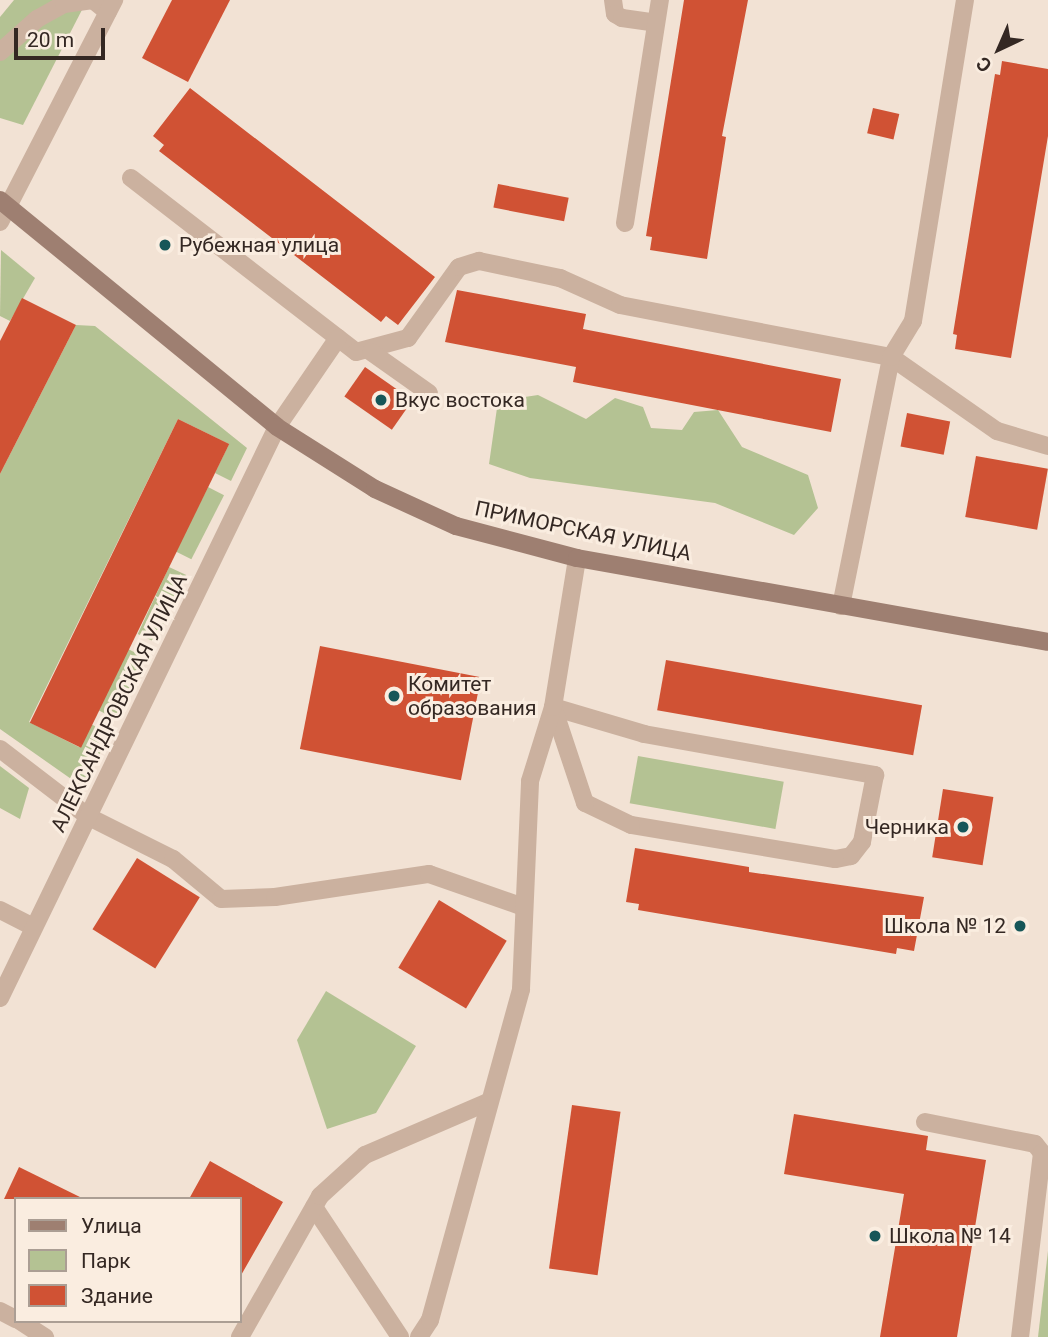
<!DOCTYPE html>
<meta charset="utf-8">
<style>
body{margin:0}
#map{position:relative;width:1048px;height:1337px;overflow:hidden;background:#f2e2d4;font-family:Roboto,sans-serif}
div>[style]{position:absolute}
.green>*{inset:0;background:#b4c293;transform-origin:0 0}
.building>*{inset:0;background:#d05234;transform-origin:0 0}
.lane>*{height:18px;margin:-9px;padding:0 9px;transform-origin:9px;border-radius:9px;background:#cbb19f}
.street>*{height:18px;margin:-9px;padding:0 9px;transform-origin:9px;border-radius:9px;background:#cbb19f}
.secondary>*{height:18px;margin:-9px;padding:0 9px;transform-origin:9px;border-radius:9px;background:#9e7f71}
.dots>*{width:19px;height:19px;translate:-50% -50%;box-sizing:border-box;border:4px solid #faede0;border-radius:50%}
span{translate:-50% -50%;white-space:nowrap;text-align:center;line-height:1.15;-webkit-text-stroke:6px #faede0;paint-order:stroke}
.poi-label{font-size:21px;color:#342823}
.left{translate:0 -50%;text-align:left}
.right{translate:-100% -50%;text-align:right}
.street-label{font-size:21px;color:#342823}
.legend{position:absolute;left:14px;top:1197px;width:228px;height:126px;box-sizing:border-box;background:#faede0;border:2px solid #ab9e94;margin:0;padding:9px 12px;list-style:none;font-size:21px;color:#342823}
.legend li{display:flex;align-items:center;gap:14px;height:35px}
.legend b{width:35px;border:2px solid #ab9e94}
.north{position:absolute;left:964px;top:14px;width:70px;height:70px;-webkit-text-stroke:5px #faede0;paint-order:stroke;rotate:224deg;font-size:19px;font-weight:700;line-height:28px;text-align:center;color:#342823}
.north::after{content:'';display:block;margin:auto;width:24px;height:32px;background:#342823;clip-path:polygon(50% 0,100% 100%,50% 72%,0 100%)}
.scale{position:absolute;left:14px;top:28px;width:91px;height:32px;box-sizing:border-box;border:4px solid #342823;border-top:0;padding-left:9px;font-size:21px;line-height:24px;white-space:nowrap;color:#342823;-webkit-text-stroke:5px #faede0;paint-order:stroke}
</style>
<div id="map">
<div class="green">
<i style="clip-path:polygon(14px 0,87px 0,23px 125px,0 118px,0 17px)"></i>
<i style="clip-path:polygon(1px 250px,35px 278px,10px 321px,0 316px)"></i>
<i style="clip-path:polygon(76px 325px,95px 326px,247px 448px,231px 481px,215px 473px,229px 444px,178px 419px,29px 722px,79px 747px,91px 724px,109px 734px,84px 788px,0 729px,0 474px)"></i>
<i style="clip-path:polygon(538px 395px,586px 419px,615px 398px,643px 407px,651px 428px,682px 430px,694px 412px,718px 410px,742px 447px,808px 475px,818px 508px,794px 535px,715px 503px,530px 478px,489px 464px,498px 401px)"></i>
<i style="left:208px;top:487px;width:18px;height:72px;rotate:27deg"></i>
<i style="left:169px;top:567px;width:19px;height:74px;rotate:25deg"></i>
<i style="left:128px;top:649px;width:20px;height:68px;rotate:27deg"></i>
<i style="left:638px;top:756px;width:148px;height:48px;rotate:10deg"></i>
<i style="clip-path:polygon(0 766px,29px 788px,20px 819px,0 808px)"></i>
<i style="clip-path:polygon(326px 991px,416px 1046px,376px 1113px,327px 1129px,297px 1040px)"></i>
<i style="clip-path:polygon(1048px 1251px,1048px 1337px,1038px 1337px)"></i>
</div>
<div class="building">
<i style="clip-path:polygon(172px 0,230px 0,188px 82px,142px 58px)"></i>
<i style="clip-path:polygon(684px 0,748px 0,722px 136px,726px 137px,707px 259px,650px 250px,652px 237px,646px 236px)"></i>
<i style="clip-path:polygon(1002px 61px,1048px 69px,1048px 136px,1011px 358px,955px 349px,957px 335px,953px 334px,995px 74px,1000px 75px)"></i>
<i style="clip-path:polygon(190px 88px,435px 277px,398px 325px,386px 316px,381px 322px,159px 151px,164px 145px,153px 136px)"></i>
<i style="left:873px;top:108px;width:27px;height:26px;rotate:13deg"></i>
<i style="left:498px;top:184px;width:72px;height:24px;rotate:11deg"></i>
<i style="clip-path:polygon(457px 290px,586px 314px,583px 329px,841px 379px,831px 432px,573px 382px,576px 367px,445px 342px)"></i>
<i style="clip-path:polygon(22px 298px,76px 325px,0 474px,0 341px)"></i>
<i style="left:365px;top:367px;width:58px;height:36px;rotate:35deg"></i>
<i style="left:907px;top:413px;width:44px;height:34px;rotate:11deg"></i>
<i style="left:178px;top:419px;width:57px;height:338px;rotate:26deg"></i>
<i style="left:976px;top:456px;width:73px;height:62px;rotate:10deg"></i>
<i style="left:320px;top:646px;width:164px;height:105px;rotate:11deg"></i>
<i style="left:666px;top:660px;width:260px;height:51px;rotate:10deg"></i>
<i style="left:943px;top:789px;width:51px;height:69px;rotate:9deg"></i>
<i style="clip-path:polygon(635px 848px,749px 867px,749px 872px,924px 897px,914px 951px,897px 948px,896px 954px,638px 910px,639px 904px,626px 902px)"></i>
<i style="left:137px;top:858px;width:74px;height:84px;rotate:32deg"></i>
<i style="left:439px;top:900px;width:79px;height:79px;rotate:31deg"></i>
<i style="left:572px;top:1105px;width:49px;height:165px;rotate:8deg"></i>
<i style="clip-path:polygon(794px 1114px,928px 1136px,926px 1150px,986px 1160px,957px 1337px,880px 1337px,904px 1194px,784px 1174px)"></i>
<i style="clip-path:polygon(210px 1161px,283px 1202px,240px 1277px,240px 1199px,189px 1199px)"></i>
<i style="clip-path:polygon(19px 1167px,84px 1199px,4px 1199px)"></i>
</div>
<div class="lane">
<i style="left:613px;top:0;width:14px;rotate:82deg"></i>
<i style="left:615px;top:14px;width:8px;rotate:30deg"></i>
<i style="left:622px;top:18px;width:34px;rotate:8deg"></i>
<i style="left:0;top:52px;width:50px;rotate:-41.7deg"></i>
<i style="left:37px;top:19px;width:31px;rotate:-29deg"></i>
<i style="left:64px;top:4px;width:29px;rotate:-8deg"></i>
<i style="left:93px;top:0;width:19px;rotate:39deg"></i>
<i style="left:131px;top:178px;width:284px;rotate:37.7deg"></i>
<i style="left:356px;top:352px;width:54px;rotate:-15.1deg"></i>
<i style="left:408px;top:338px;width:87px;rotate:-54.3deg"></i>
<i style="left:459px;top:267px;width:21px;rotate:-17deg"></i>
<i style="left:479px;top:261px;width:83px;rotate:11.9deg"></i>
<i style="left:560px;top:278px;width:66px;rotate:24.2deg"></i>
<i style="left:620px;top:305px;width:276px;rotate:10.9deg"></i>
<i style="left:891px;top:357px;width:129px;rotate:34.9deg"></i>
<i style="left:997px;top:431px;width:53px;rotate:16.4deg"></i>
<i style="left:625px;top:223px;width:226px;rotate:-81.1deg"></i>
<i style="left:371px;top:352px;width:71px;rotate:35.3deg"></i>
<i style="left:841px;top:606px;width:254px;rotate:-78.6deg"></i>
<i style="left:891px;top:357px;width:42px;rotate:-58.6deg"></i>
<i style="left:913px;top:321px;width:325px;rotate:-80.8deg"></i>
<i style="left:553px;top:707px;width:95px;rotate:16.5deg"></i>
<i style="left:644px;top:734px;width:235px;rotate:10.1deg"></i>
<i style="left:875px;top:775px;width:68px;rotate:101deg"></i>
<i style="left:862px;top:842px;width:18px;rotate:128deg"></i>
<i style="left:851px;top:856px;width:16px;rotate:169deg"></i>
<i style="left:835px;top:859px;width:207px;rotate:-170.5deg"></i>
<i style="left:631px;top:825px;width:51px;rotate:-154.4deg"></i>
<i style="left:585px;top:803px;width:101px;rotate:-108.4deg"></i>
<i style="left:0;top:749px;width:112px;rotate:37.4deg"></i>
<i style="left:89px;top:817px;width:94px;rotate:26.6deg"></i>
<i style="left:173px;top:859px;width:62px;rotate:39.8deg"></i>
<i style="left:221px;top:899px;width:54px;rotate:-2.1deg"></i>
<i style="left:275px;top:897px;width:156px;rotate:-8.5deg"></i>
<i style="left:429px;top:874px;width:97px;rotate:19.2deg"></i>
<i style="left:0;top:910px;width:37px;rotate:27deg"></i>
<i style="left:0;top:998px;width:635px;rotate:-64.12deg"></i>
<i style="left:277px;top:427px;width:108px;rotate:-55.6deg"></i>
<i style="left:925px;top:1122px;width:112px;rotate:11.3deg"></i>
<i style="left:1035px;top:1144px;width:11px;rotate:52deg"></i>
<i style="left:1042px;top:1153px;width:185px;rotate:96.8deg"></i>
<i style="left:314px;top:1207px;width:156px;rotate:56.5deg"></i>
<i style="left:0;top:1311px;width:18px;rotate:27deg"></i>
<i style="left:20px;top:1321px;width:30px;rotate:33deg"></i>
<i style="left:240px;top:1337px;width:162px;rotate:-60.4deg"></i>
<i style="left:320px;top:1196px;width:61px;rotate:-42.3deg"></i>
<i style="left:365px;top:1155px;width:132px;rotate:-23.3deg"></i>
<i style="left:419px;top:1337px;width:20px;rotate:-57deg"></i>
<i style="left:430px;top:1320px;width:343px;rotate:-74.6deg"></i>
<i style="left:521px;top:989px;width:208px;rotate:-87.5deg"></i>
<i style="left:530px;top:781px;width:77px;rotate:-72.7deg"></i>
<i style="left:553px;top:707px;width:151px;rotate:-80.8deg"></i>
</div>
<div class="street">
<i style="left:0;top:222px;width:250px;rotate:-62.8deg"></i>
</div>
<div class="secondary">
<i style="left:0;top:200px;width:358px;rotate:39.3deg"></i>
<i style="left:277px;top:427px;width:116px;rotate:32.3deg"></i>
<i style="left:375px;top:489px;width:89px;rotate:24.6deg"></i>
<i style="left:456px;top:526px;width:125px;rotate:14.8deg"></i>
<i style="left:577px;top:558px;width:478px;rotate:10.1deg"></i>
</div>
<div class="dots">
<i style="left:165px;top:245px;background:#165658"></i>
<i style="left:381px;top:400px;background:#165658"></i>
<i style="left:394px;top:696px;background:#165658"></i>
<i style="left:963px;top:827px;background:#165658"></i>
<i style="left:1020px;top:926px;background:#165658"></i>
<i style="left:875px;top:1236px;background:#165658"></i>
</div>
<div class="poi-label">
<span class="left" style="left:179px;top:245px">Рубежная улица</span>
<span class="left" style="left:395px;top:400px">Вкус востока</span>
<span class="left" style="left:408px;top:696px">Комитет<br>образования</span>
<span class="right" style="left:949px;top:827px">Черника</span>
<span class="right" style="left:1006px;top:926px">Школа № 12</span>
<span class="left" style="left:889px;top:1236px">Школа № 14</span>
</div>
<div class="street-label">
<span style="left:583px;top:531px;rotate:12deg">ПРИМОРСКАЯ УЛИЦА</span>
<span style="left:119px;top:703px;rotate:-64deg">АЛЕКСАНДРОВСКАЯ УЛИЦА</span>
</div>
<ul class="legend">
<li><b style="height:9px;background:#9e7f71"></b>Улица</li>
<li><b style="height:19px;background:#b4c293"></b>Парк</li>
<li><b style="height:19px;background:#d05234"></b>Здание</li>
</ul>
<div class="north">С</div>
<div class="scale">20 m</div>
</div>
